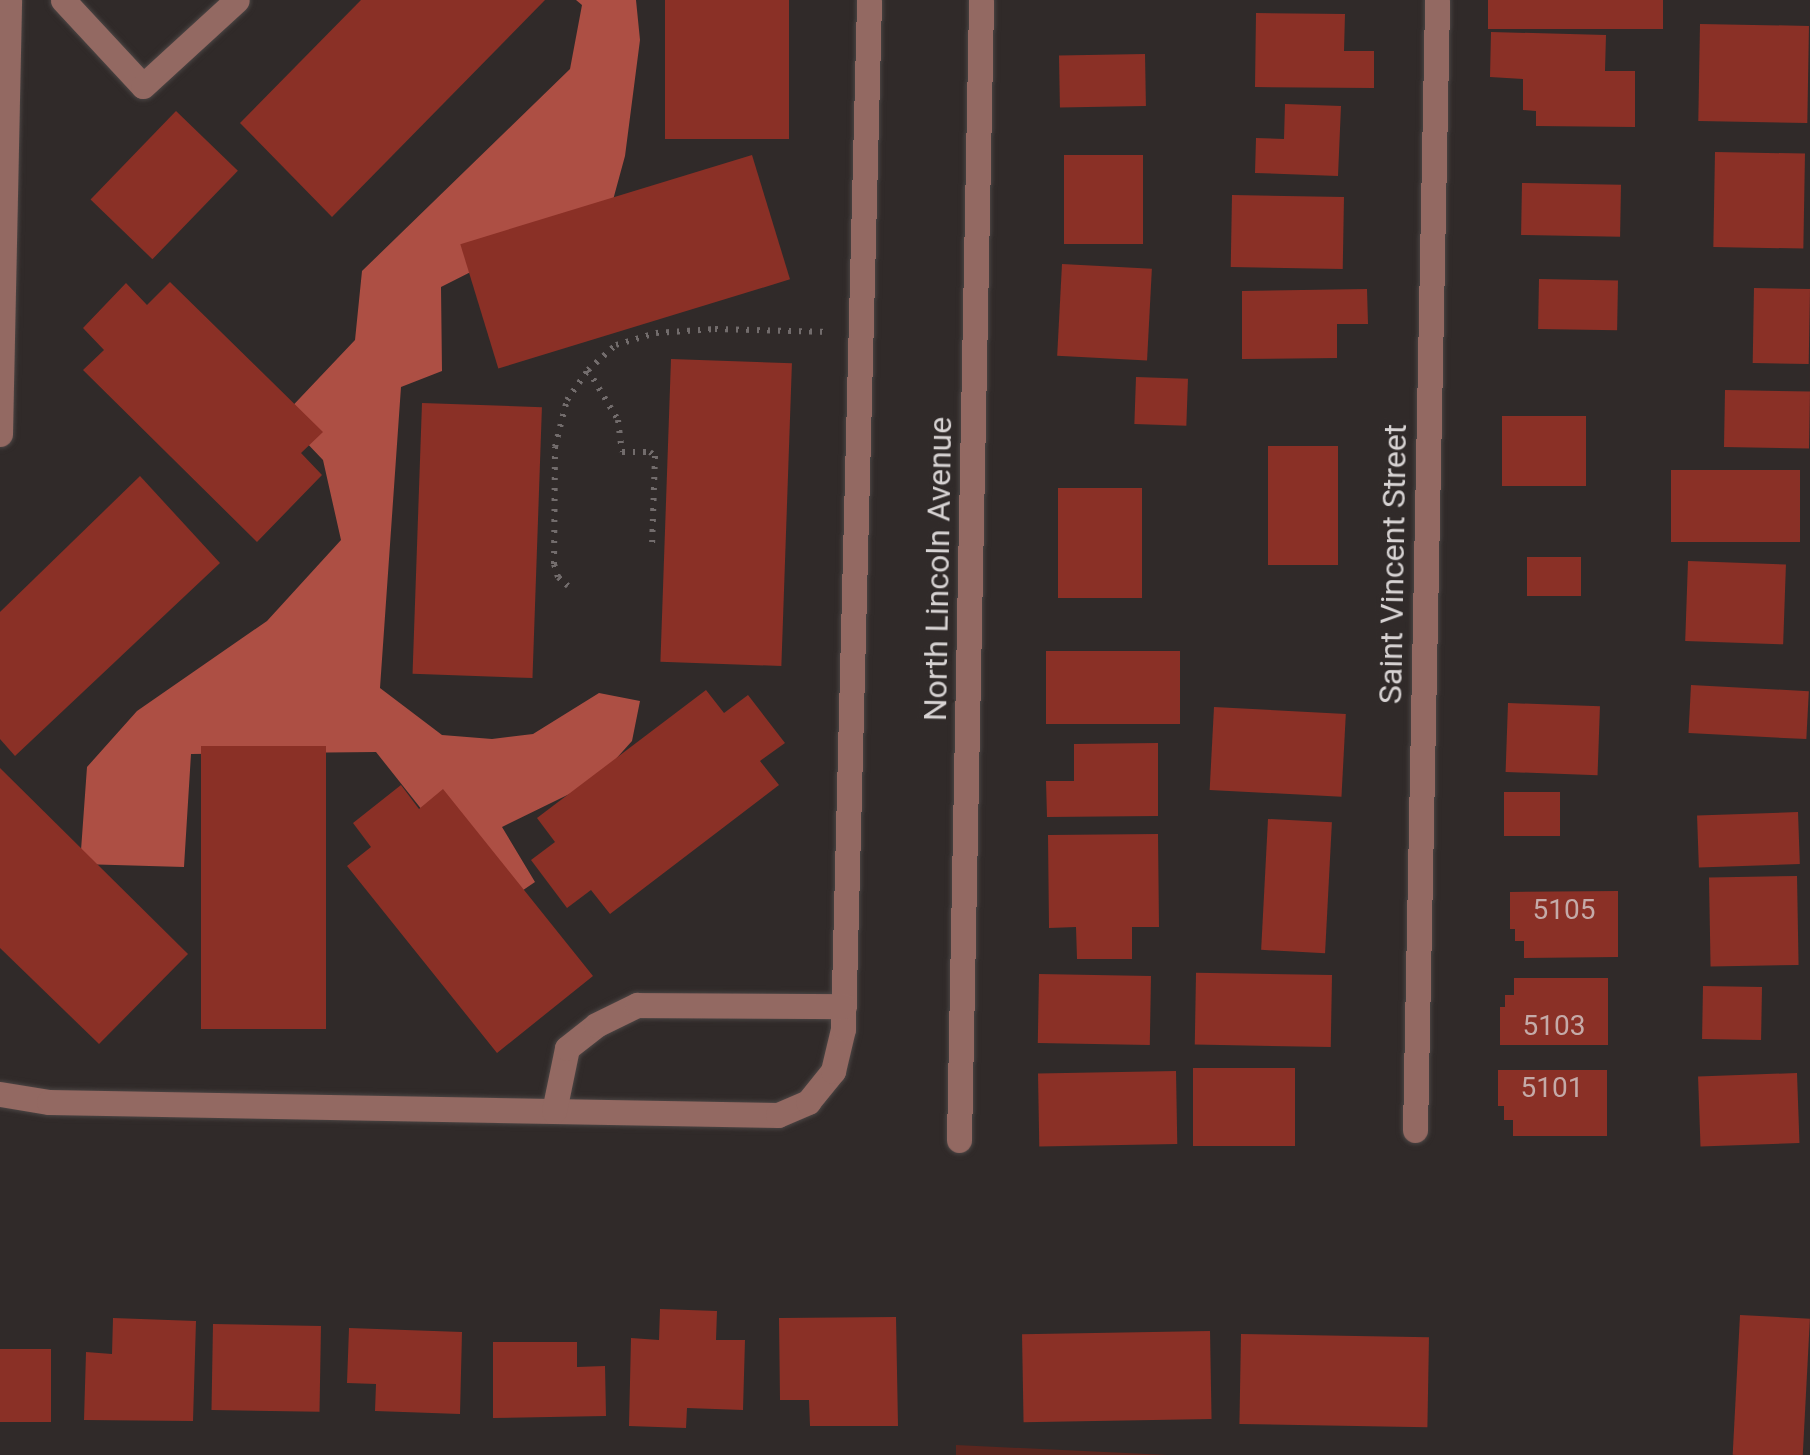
<!DOCTYPE html>
<style>
body{margin:0}
#map{position:relative;width:1810px;height:1455px;overflow:hidden;background:#302a29;font-family:Roboto,sans-serif}
div>[style]{position:absolute}
.green>*{inset:0;background:#5a261f}
.water>*{inset:0;background:#ad4f44}
.building>*{inset:0;background:#8a3026;transform-origin:0 0}
.path>*{height:6px;margin-top:-3px;transform-origin:0;background:repeating-linear-gradient(90deg,#726c6c 0 2.5px,transparent 0 10.5px)}
.roads{filter:drop-shadow(0 0 2px #4b4544) drop-shadow(0 0 2px #4b4544)}
.minor>*{height:25px;margin:-12.5px;padding:0 12.5px;transform-origin:12.5px;border-radius:12.5px;background:#936962}
span{translate:-50% -50%;white-space:nowrap;text-align:center;line-height:1.15;-webkit-text-stroke:10px #302a29;paint-order:stroke}
.number-label{font-size:28px;color:#c4aaa8}
.number-label span{-webkit-text-stroke-width:0}
.street-label{font-size:32px;color:#d7d3d3}
</style>
<div id="map">
<div class="green">
<i style="clip-path:polygon(956px 1445px,1168px 1455px,956px 1455px)"></i>
</div>
<div class="water">
<i style="clip-path:polygon(576px 0,636px 0,640px 40px,625px 156px,613px 200px,441px 287px,442px 371px,401px 387px,380px 688px,442px 735px,492px 739px,533px 734px,599px 693px,640px 701px,632px 741px,596px 781px,502px 827px,535px 882px,510px 899px,461px 859px,376px 752px,191px 754px,184px 867px,80px 864px,87px 767px,137px 711px,267px 621px,341px 540px,323px 460px,282px 417px,355px 340px,362px 271px,570px 69px,582px 5px)"></i>
</div>
<div class="building">
<i style="clip-path:polygon(361px 0,545px 0,332px 217px,240px 123px)"></i>
<i style="left:665px;top:0;width:124px;height:139px"></i>
<i style="left:1488px;top:0;width:175px;height:29px"></i>
<i style="clip-path:polygon(1256px 13px,1345px 14px,1344px 51px,1374px 51px,1374px 88px,1255px 87px)"></i>
<i style="left:1700px;top:24px;width:109px;height:97px;rotate:1deg"></i>
<i style="clip-path:polygon(1491px 32px,1606px 35px,1605px 71px,1635px 71px,1635px 127px,1536px 126px,1536px 111px,1523px 110px,1523px 79px,1490px 77px)"></i>
<i style="left:1145px;top:54px;width:52px;height:86px;rotate:89deg"></i>
<i style="clip-path:polygon(1285px 104px,1341px 106px,1338px 176px,1255px 173px,1256px 138px,1284px 139px)"></i>
<i style="left:176px;top:111px;width:86px;height:123px;rotate:44deg"></i>
<i style="left:1715px;top:152px;width:90px;height:95px;rotate:1deg"></i>
<i style="left:752px;top:155px;width:130px;height:305px;rotate:73deg"></i>
<i style="left:1064px;top:155px;width:79px;height:89px"></i>
<i style="left:1522px;top:183px;width:99px;height:52px;rotate:1deg"></i>
<i style="left:1232px;top:195px;width:112px;height:72px;rotate:1deg"></i>
<i style="left:1062px;top:264px;width:90px;height:92px;rotate:3deg"></i>
<i style="left:1539px;top:279px;width:79px;height:50px;rotate:1deg"></i>
<i style="clip-path:polygon(170px 282px,323px 432px,301px 453px,322px 475px,257px 542px,83px 370px,104px 350px,83px 328px,126px 283px,147px 305px)"></i>
<i style="left:1754px;top:288px;width:56px;height:75px;rotate:1deg"></i>
<i style="clip-path:polygon(1367px 289px,1368px 324px,1337px 324px,1337px 358px,1242px 359px,1242px 291px)"></i>
<i style="left:671px;top:359px;width:121px;height:303px;rotate:2deg"></i>
<i style="left:1136px;top:377px;width:52px;height:47px;rotate:2deg"></i>
<i style="left:1725px;top:390px;width:85px;height:57px;rotate:1deg"></i>
<i style="left:422px;top:403px;width:120px;height:271px;rotate:2deg"></i>
<i style="left:1502px;top:416px;width:84px;height:70px"></i>
<i style="left:1268px;top:446px;width:70px;height:119px"></i>
<i style="left:1671px;top:470px;width:129px;height:72px"></i>
<i style="clip-path:polygon(140px 476px,220px 563px,15px 756px,0 739px,0 612px)"></i>
<i style="left:1058px;top:488px;width:84px;height:110px"></i>
<i style="left:1581px;top:557px;width:39px;height:54px;rotate:90deg"></i>
<i style="left:1688px;top:561px;width:98px;height:80px;rotate:2deg"></i>
<i style="left:1180px;top:651px;width:73px;height:134px;rotate:90deg"></i>
<i style="left:1691px;top:685px;width:118px;height:48px;rotate:3deg"></i>
<i style="clip-path:polygon(706px 690px,724px 713px,748px 695px,785px 743px,760px 761px,779px 785px,610px 914px,591px 890px,567px 908px,531px 860px,555px 842px,537px 818px)"></i>
<i style="left:1508px;top:703px;width:92px;height:69px;rotate:2deg"></i>
<i style="left:1214px;top:707px;width:132px;height:83px;rotate:3deg"></i>
<i style="clip-path:polygon(1158px 743px,1158px 816px,1047px 817px,1046px 781px,1074px 781px,1074px 744px)"></i>
<i style="left:201px;top:746px;width:125px;height:283px"></i>
<i style="clip-path:polygon(0 768px,188px 954px,99px 1044px,0 948px)"></i>
<i style="clip-path:polygon(401px 785px,419px 809px,443px 789px,593px 976px,497px 1053px,347px 866px,371px 847px,353px 823px)"></i>
<i style="left:1560px;top:792px;width:44px;height:56px;rotate:90deg"></i>
<i style="left:1798px;top:812px;width:52px;height:101px;rotate:88deg"></i>
<i style="left:1268px;top:819px;width:64px;height:131px;rotate:3deg"></i>
<i style="clip-path:polygon(1158px 834px,1159px 927px,1132px 927px,1132px 959px,1077px 959px,1076px 927px,1049px 928px,1048px 835px)"></i>
<i style="left:1797px;top:876px;width:89px;height:88px;rotate:89deg"></i>
<i style="clip-path:polygon(1618px 891px,1618px 957px,1524px 958px,1524px 941px,1515px 941px,1515px 929px,1510px 929px,1510px 892px)"></i>
<i style="left:1039px;top:974px;width:112px;height:69px;rotate:1deg"></i>
<i style="left:1332px;top:975px;width:72px;height:136px;rotate:91deg"></i>
<i style="clip-path:polygon(1514px 978px,1608px 978px,1608px 1045px,1500px 1045px,1500px 1007px,1505px 1007px,1505px 995px,1514px 995px)"></i>
<i style="left:1703px;top:986px;width:59px;height:53px;rotate:1deg"></i>
<i style="left:1193px;top:1068px;width:102px;height:78px"></i>
<i style="clip-path:polygon(1498px 1070px,1607px 1070px,1607px 1136px,1513px 1136px,1513px 1120px,1504px 1120px,1504px 1106px,1498px 1106px)"></i>
<i style="left:1176px;top:1071px;width:73px;height:138px;rotate:89deg"></i>
<i style="left:1797px;top:1073px;width:70px;height:99px;rotate:88deg"></i>
<i style="clip-path:polygon(660px 1309px,717px 1311px,716px 1340px,745px 1340px,743px 1410px,687px 1408px,686px 1428px,629px 1426px,631px 1338px,659px 1340px)"></i>
<i style="left:1740px;top:1315px;width:70px;height:140px;rotate:3deg"></i>
<i style="clip-path:polygon(896px 1317px,898px 1426px,810px 1426px,809px 1400px,780px 1400px,779px 1318px)"></i>
<i style="clip-path:polygon(113px 1318px,196px 1321px,193px 1421px,84px 1420px,86px 1352px,112px 1354px)"></i>
<i style="left:213px;top:1324px;width:108px;height:86px;rotate:1deg"></i>
<i style="clip-path:polygon(349px 1328px,462px 1332px,460px 1414px,375px 1411px,376px 1384px,347px 1383px)"></i>
<i style="left:1210px;top:1331px;width:88px;height:188px;rotate:89deg"></i>
<i style="left:1241px;top:1334px;width:188px;height:90px;rotate:1deg"></i>
<i style="clip-path:polygon(493px 1342px,577px 1342px,577px 1367px,605px 1366px,606px 1416px,493px 1418px)"></i>
<i style="left:0;top:1349px;width:51px;height:73px"></i>
</div>
<div class="path">
<i style="left:588px;top:370px;width:58px;rotate:59deg"></i>
<i style="left:618px;top:420px;width:32px;rotate:83deg"></i>
<i style="left:622px;top:452px;width:28px"></i>
<i style="left:650px;top:452px;width:6px;rotate:39deg"></i>
<i style="left:655px;top:456px;width:92px;rotate:91.9deg"></i>
<i style="left:568px;top:586px;width:13px;rotate:-138deg"></i>
<i style="left:558px;top:577px;width:14px;rotate:-107deg"></i>
<i style="left:554px;top:564px;width:117px;rotate:-89.5deg"></i>
<i style="left:555px;top:447px;width:49px;rotate:-75.7deg"></i>
<i style="left:567px;top:400px;width:37px;rotate:-55deg"></i>
<i style="left:588px;top:370px;width:38px;rotate:-42deg"></i>
<i style="left:616px;top:345px;width:42px;rotate:-16.7deg"></i>
<i style="left:656px;top:333px;width:59px;rotate:-3.9deg"></i>
<i style="left:715px;top:329px;width:115px;rotate:1.5deg"></i>
</div>
<div class="roads">
<div class="minor">
<i style="left:63px;top:0;width:117px;rotate:47.1deg"></i>
<i style="left:143px;top:86px;width:127px;rotate:-42.5deg"></i>
<i style="left:0;top:434px;width:434px;rotate:-88.8deg"></i>
<i style="left:0;top:1094px;width:50px;rotate:9.3deg"></i>
<i style="left:49px;top:1102px;width:729px;rotate:1.02deg"></i>
<i style="left:778px;top:1115px;width:33px;rotate:-23deg"></i>
<i style="left:808px;top:1102px;width:40px;rotate:-51deg"></i>
<i style="left:833px;top:1071px;width:43px;rotate:-76.6deg"></i>
<i style="left:843px;top:1029px;width:1029px;rotate:-88.55deg"></i>
<i style="left:554px;top:1111px;width:64px;rotate:-78.3deg"></i>
<i style="left:567px;top:1048px;width:37px;rotate:-38deg"></i>
<i style="left:596px;top:1025px;width:46px;rotate:-26deg"></i>
<i style="left:637px;top:1005px;width:207px;rotate:0.3deg"></i>
<i style="left:1415px;top:1130px;width:1130px;rotate:-88.88deg"></i>
<i style="left:959px;top:1140px;width:1140px;rotate:-88.89deg"></i>
</div>
</div>
<div class="number-label">
<span style="left:1564px;top:910px">5105</span>
<span style="left:1554px;top:1026px">5103</span>
<span style="left:1552px;top:1088px">5101</span>
</div>
<div class="street-label">
<span style="left:1393px;top:564px;rotate:-89deg">Saint Vincent Street</span>
<span style="left:938px;top:569px;rotate:-89deg">North Lincoln Avenue</span>
</div>
</div>
